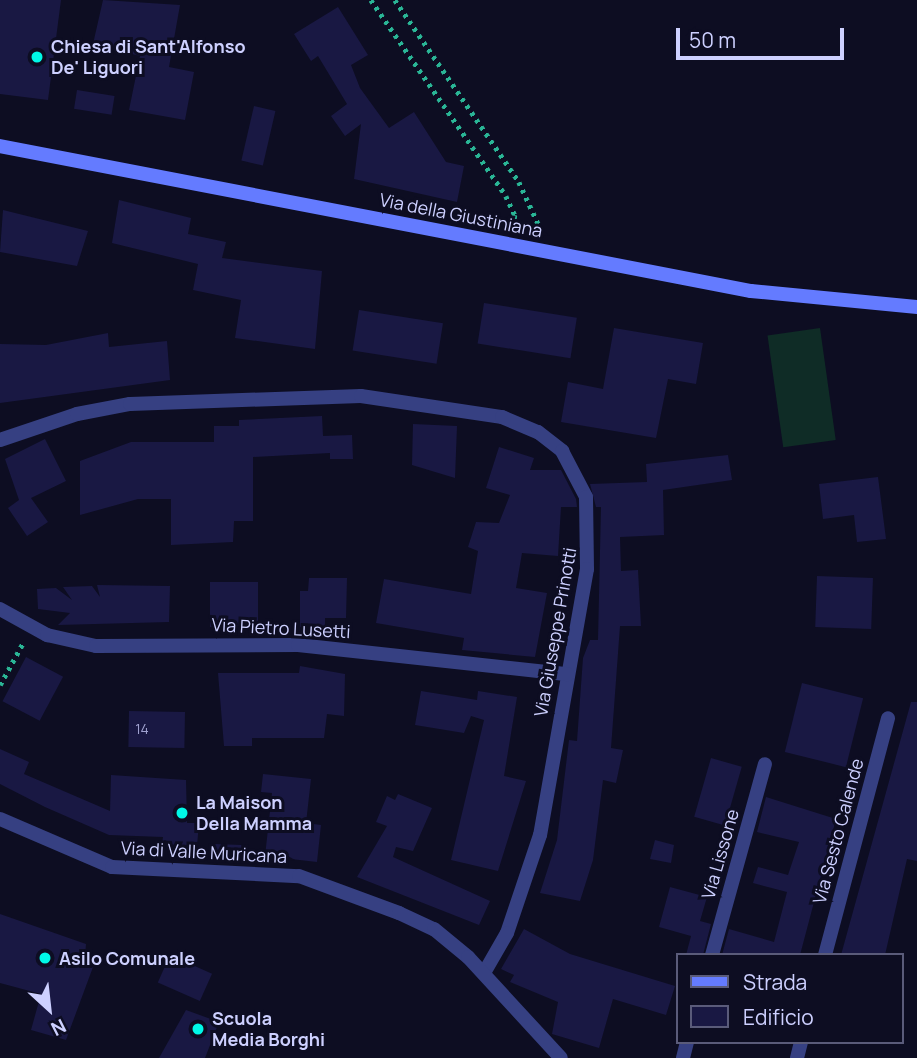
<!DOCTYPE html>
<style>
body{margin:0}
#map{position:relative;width:917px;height:1058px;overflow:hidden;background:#0d0d22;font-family:Manrope,sans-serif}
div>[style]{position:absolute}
.green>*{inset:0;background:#0f2c26;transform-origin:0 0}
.building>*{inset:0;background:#191843;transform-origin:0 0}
.path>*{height:4.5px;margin-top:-2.25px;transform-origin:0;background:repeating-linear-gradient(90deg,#2ab696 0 3.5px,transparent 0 8.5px)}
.street>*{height:14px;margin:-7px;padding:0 7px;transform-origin:7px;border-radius:7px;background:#364082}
.secondary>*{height:14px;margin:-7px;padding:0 7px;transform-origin:7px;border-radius:7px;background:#647bff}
.dots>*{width:19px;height:19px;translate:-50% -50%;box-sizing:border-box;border:4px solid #0d0d22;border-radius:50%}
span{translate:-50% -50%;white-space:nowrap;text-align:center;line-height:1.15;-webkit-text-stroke:6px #0d0d22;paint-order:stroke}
.number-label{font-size:14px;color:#a0a2d0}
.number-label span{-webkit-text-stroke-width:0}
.poi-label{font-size:18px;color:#cdd0ff;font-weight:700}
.left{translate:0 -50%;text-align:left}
.street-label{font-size:18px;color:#cdd0ff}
.legend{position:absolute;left:676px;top:953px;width:228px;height:91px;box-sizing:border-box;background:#0d0d22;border:2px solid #5a5b7a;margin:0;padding:9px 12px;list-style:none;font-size:21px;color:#cdd0ff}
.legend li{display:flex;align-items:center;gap:14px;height:35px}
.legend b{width:35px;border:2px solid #5a5b7a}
.north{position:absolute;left:14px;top:974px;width:70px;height:70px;-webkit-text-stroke:5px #0d0d22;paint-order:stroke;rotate:153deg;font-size:19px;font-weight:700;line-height:28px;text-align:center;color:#cdd0ff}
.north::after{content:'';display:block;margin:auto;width:24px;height:32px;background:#cdd0ff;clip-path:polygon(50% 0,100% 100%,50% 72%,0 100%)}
.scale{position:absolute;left:676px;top:28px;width:168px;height:32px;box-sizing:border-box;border:4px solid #cdd0ff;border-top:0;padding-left:9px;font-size:21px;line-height:24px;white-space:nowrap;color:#cdd0ff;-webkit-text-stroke:5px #0d0d22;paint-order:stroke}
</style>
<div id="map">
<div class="green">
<i style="left:820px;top:328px;width:113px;height:53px;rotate:82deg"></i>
</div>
<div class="building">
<i style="clip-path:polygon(0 0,61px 0,48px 100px,0 94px)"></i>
<i style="clip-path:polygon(103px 0,180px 5px,169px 67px,194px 72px,185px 120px,129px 110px,140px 56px,93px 44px)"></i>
<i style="clip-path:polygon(338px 7px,368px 55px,351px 65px,360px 88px,389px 128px,414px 112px,446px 162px,464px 166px,457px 202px,354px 179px,361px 124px,345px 136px,331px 116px,347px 104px,318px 56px,311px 61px,294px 34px)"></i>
<i style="left:77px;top:90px;width:38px;height:19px;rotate:9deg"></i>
<i style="left:254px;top:106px;width:22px;height:56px;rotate:13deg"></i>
<i style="clip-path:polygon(119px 200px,191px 218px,188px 234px,226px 242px,222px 258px,322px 271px,315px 349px,235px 338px,241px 300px,193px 290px,198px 264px,112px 243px)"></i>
<i style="clip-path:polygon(3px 210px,88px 231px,77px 266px,0 252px)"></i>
<i style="left:484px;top:303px;width:94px;height:41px;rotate:9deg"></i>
<i style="left:359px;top:310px;width:85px;height:41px;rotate:9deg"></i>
<i style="clip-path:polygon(614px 328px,703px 343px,696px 384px,668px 379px,656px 438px,561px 422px,568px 382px,603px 389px)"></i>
<i style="clip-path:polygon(108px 333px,109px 347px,167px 341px,170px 380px,0 403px,0 344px,46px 345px)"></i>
<i style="clip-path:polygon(322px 416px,323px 436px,352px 435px,353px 459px,330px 459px,330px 453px,253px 457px,253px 521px,234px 521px,233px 542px,171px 545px,171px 499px,138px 499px,80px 515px,80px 461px,131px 442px,214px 442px,214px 426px,239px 426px,239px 420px)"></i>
<i style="clip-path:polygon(413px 424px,457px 426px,455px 478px,412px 465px)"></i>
<i style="clip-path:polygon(45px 439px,66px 481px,31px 498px,48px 522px,27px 536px,8px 508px,19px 500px,5px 459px)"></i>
<i style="clip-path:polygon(499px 447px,534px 458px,530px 470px,561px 470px,576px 499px,577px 507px,561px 507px,558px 556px,522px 553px,516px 588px,547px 593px,535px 657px,462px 650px,464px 638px,376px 623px,384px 579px,471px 594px,478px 551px,468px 547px,476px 522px,499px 523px,510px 495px,486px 488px)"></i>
<i style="clip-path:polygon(728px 455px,732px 480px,663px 490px,664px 535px,620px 537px,621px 571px,638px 570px,641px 626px,620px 626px,611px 748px,623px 750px,616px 783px,603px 780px,593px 860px,580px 901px,540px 893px,557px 840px,569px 740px,577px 741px,583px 658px,590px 640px,598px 640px,601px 507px,596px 507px,590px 484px,647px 482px,646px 464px)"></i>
<i style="clip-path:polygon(878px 477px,886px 539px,857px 542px,854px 515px,823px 519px,819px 484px)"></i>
<i style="left:817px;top:576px;width:56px;height:51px;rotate:2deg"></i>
<i style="clip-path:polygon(309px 578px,347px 578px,346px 618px,325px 618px,325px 627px,300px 627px,300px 591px,308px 591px)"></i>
<i style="left:210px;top:582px;width:48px;height:45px"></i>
<i style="clip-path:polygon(97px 585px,170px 586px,169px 622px,58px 625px,70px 613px,38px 609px,37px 589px,56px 588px,72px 600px,63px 587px,92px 586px,100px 597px)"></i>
<i style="left:26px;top:657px;width:42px;height:50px;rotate:28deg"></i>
<i style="clip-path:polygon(300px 666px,345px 674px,344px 716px,327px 714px,324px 738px,252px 738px,252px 746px,224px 746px,218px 673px,299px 673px)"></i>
<i style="left:802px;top:683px;width:63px;height:71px;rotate:14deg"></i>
<i style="clip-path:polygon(421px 691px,477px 700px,478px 691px,517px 697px,504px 776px,526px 781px,498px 871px,451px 860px,484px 720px,471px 716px,464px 733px,415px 725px)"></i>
<i style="clip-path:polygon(911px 702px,917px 702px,917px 861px,907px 859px,885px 955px,841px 955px)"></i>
<i style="left:129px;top:711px;width:56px;height:36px;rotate:1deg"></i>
<i style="clip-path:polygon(0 749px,29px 762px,24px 774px,110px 811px,111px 775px,186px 780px,187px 823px,199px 823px,197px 846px,162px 844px,163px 837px,109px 835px,45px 807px,0 784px)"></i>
<i style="left:711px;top:758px;width:32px;height:61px;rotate:16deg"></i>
<i style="clip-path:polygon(263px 774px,311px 779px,306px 823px,321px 825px,317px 862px,265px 856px,272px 793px,261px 792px)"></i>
<i style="clip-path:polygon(398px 794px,432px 808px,413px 851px,396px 847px,393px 857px,490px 901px,479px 925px,357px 877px,387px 826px,376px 822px,387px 796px,395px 800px)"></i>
<i style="clip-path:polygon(766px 797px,836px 819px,800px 955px,722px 955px,729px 929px,774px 942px,787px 892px,753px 883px,758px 867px,788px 875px,799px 842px,757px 832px)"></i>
<i style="clip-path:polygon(655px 840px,674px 845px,671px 863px,650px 859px)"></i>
<i style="left:215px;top:844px;width:33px;height:17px;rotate:2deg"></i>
<i style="clip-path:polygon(670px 887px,707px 897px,700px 921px,711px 924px,703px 955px,686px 955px,691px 936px,659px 927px)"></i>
<i style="clip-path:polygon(0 914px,86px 944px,85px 957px,96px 959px,66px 1040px,31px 1030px,41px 994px,0 983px)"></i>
<i style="clip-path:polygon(524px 929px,570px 954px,675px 986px,666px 1015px,613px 999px,599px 1048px,552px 1034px,558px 1002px,510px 982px,514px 975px,501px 969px)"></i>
<i style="left:170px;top:955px;width:46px;height:30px;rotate:24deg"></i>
<i style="clip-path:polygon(186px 1010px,219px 1022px,205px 1058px,159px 1058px)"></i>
</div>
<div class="path">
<i style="left:371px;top:0;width:238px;rotate:55.4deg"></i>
<i style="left:506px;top:196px;width:21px;rotate:65deg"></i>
<i style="left:515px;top:215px;width:14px;rotate:98deg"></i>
<i style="left:395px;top:0;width:220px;rotate:55.7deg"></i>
<i style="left:519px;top:182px;width:55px;rotate:65.3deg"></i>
<i style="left:0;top:685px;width:50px;rotate:-61.4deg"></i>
</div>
<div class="street">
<i style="left:0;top:440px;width:81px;rotate:-18.7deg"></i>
<i style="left:77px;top:414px;width:54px;rotate:-10.7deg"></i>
<i style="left:130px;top:404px;width:231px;rotate:-2deg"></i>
<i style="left:361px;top:396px;width:143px;rotate:8.5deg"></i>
<i style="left:502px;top:417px;width:39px;rotate:23deg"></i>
<i style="left:538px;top:432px;width:31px;rotate:38deg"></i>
<i style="left:562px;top:451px;width:52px;rotate:62.4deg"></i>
<i style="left:586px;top:497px;width:72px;rotate:89.2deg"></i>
<i style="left:587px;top:569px;width:270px;rotate:100deg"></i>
<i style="left:540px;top:835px;width:103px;rotate:108.6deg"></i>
<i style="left:507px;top:933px;width:46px;rotate:119.9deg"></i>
<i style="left:0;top:609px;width:54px;rotate:29deg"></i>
<i style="left:47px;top:635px;width:50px;rotate:12.7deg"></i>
<i style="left:96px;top:646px;width:202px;rotate:-0.3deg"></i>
<i style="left:298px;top:645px;width:271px;rotate:6.2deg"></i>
<i style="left:0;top:819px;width:122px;rotate:23.2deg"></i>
<i style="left:112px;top:867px;width:187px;rotate:2.8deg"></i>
<i style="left:299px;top:876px;width:107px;rotate:20.3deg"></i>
<i style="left:399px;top:913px;width:38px;rotate:25deg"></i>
<i style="left:434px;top:929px;width:44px;rotate:39.5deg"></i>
<i style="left:468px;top:957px;width:137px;rotate:47.4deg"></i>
<i style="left:712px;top:955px;width:198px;rotate:-74.5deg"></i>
<i style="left:825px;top:955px;width:245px;rotate:-75.1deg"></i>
<i style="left:683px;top:1058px;width:16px;rotate:-76deg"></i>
<i style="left:797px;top:1058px;width:16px;rotate:-76deg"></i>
</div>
<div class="secondary">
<i style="left:0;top:146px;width:765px;rotate:10.93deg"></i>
<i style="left:751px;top:291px;width:167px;rotate:5.5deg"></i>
</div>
<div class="dots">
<i style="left:37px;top:57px;background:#00f8e7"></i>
<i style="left:182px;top:813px;background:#00f8e7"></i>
<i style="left:45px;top:958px;background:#00f8e7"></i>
<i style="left:198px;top:1029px;background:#00f8e7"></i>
</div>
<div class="number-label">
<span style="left:142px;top:729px">14</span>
</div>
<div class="poi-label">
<span class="left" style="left:51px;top:57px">Chiesa di Sant'Alfonso<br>De' Liguori</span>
<span class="left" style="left:196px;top:813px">La Maison<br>Della Mamma</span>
<span class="left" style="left:59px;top:958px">Asilo Comunale</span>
<span class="left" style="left:212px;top:1029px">Scuola<br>Media Borghi</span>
</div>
<div class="street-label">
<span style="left:461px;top:215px;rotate:11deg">Via della Giustiniana</span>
<span style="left:281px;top:628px;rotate:3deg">Via Pietro Lusetti</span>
<span style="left:555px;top:632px;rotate:-80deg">Via Giuseppe Prinotti</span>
<span style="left:838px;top:831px;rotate:-75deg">Via Sesto Calende</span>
<span style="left:204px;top:852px;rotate:3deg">Via di Valle Muricana</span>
<span style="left:720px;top:854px;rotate:-74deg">Via Lissone</span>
</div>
<ul class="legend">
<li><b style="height:9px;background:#647bff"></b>Strada</li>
<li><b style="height:19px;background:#191843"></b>Edificio</li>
</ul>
<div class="north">N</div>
<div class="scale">50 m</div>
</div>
